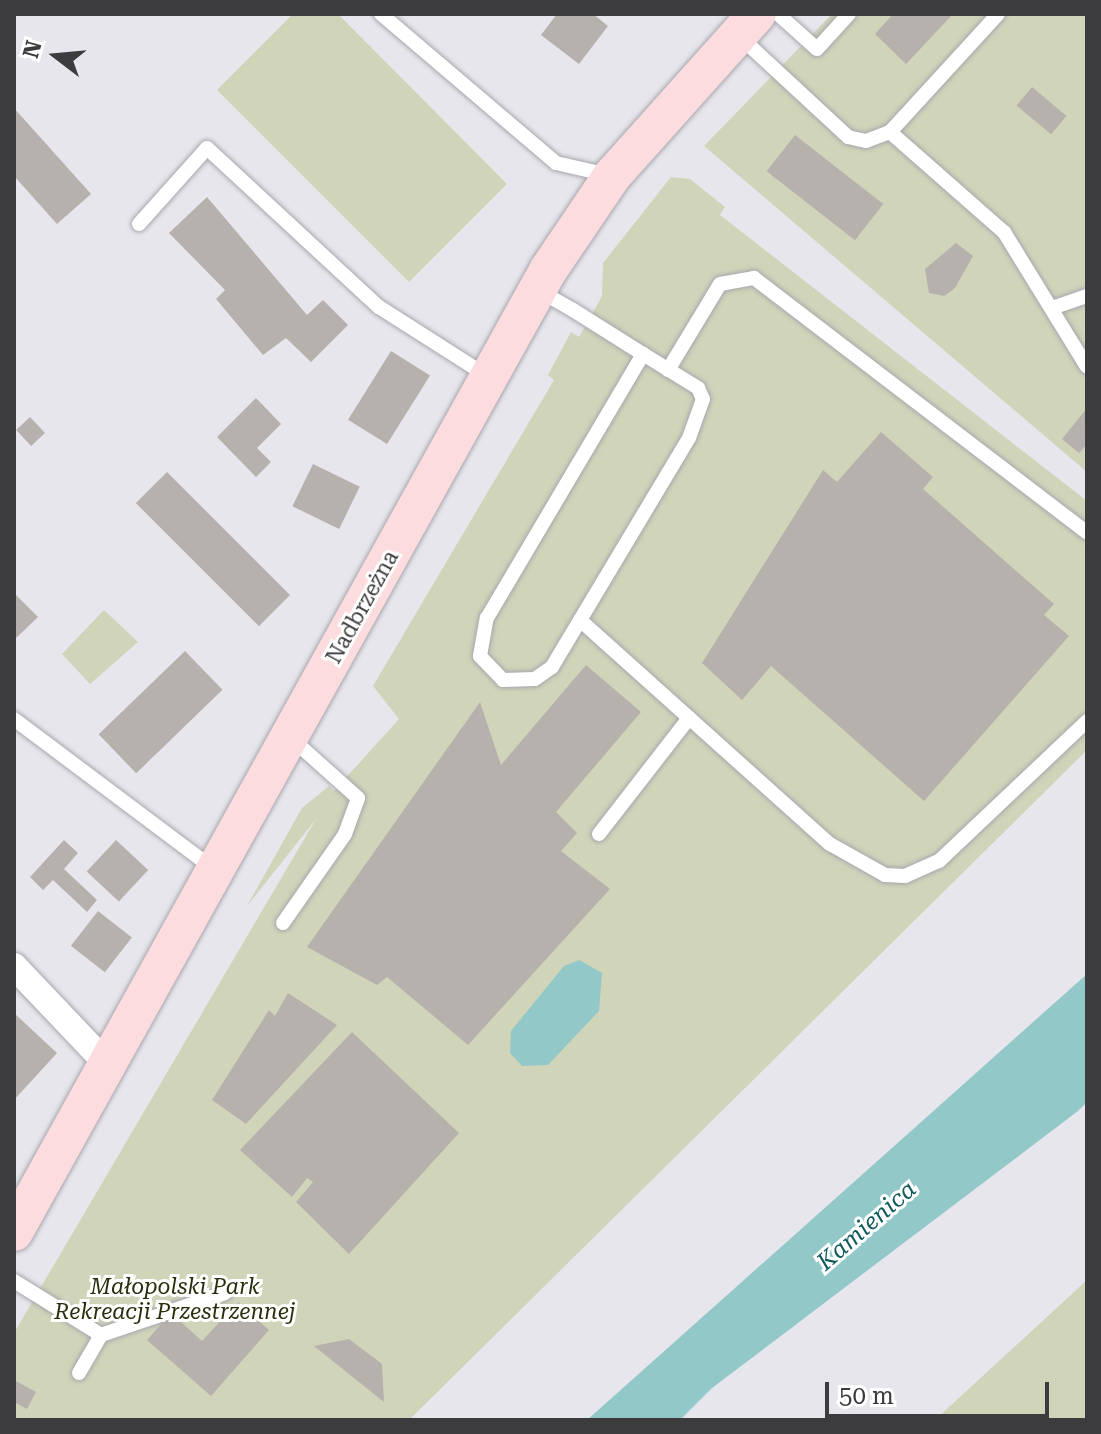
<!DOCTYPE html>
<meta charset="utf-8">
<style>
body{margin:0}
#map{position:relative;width:1101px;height:1434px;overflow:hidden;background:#e6e6ec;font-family:"Roboto Serif",serif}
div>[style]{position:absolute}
.green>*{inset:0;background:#d0d4b9}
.water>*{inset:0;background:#93c8c8}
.building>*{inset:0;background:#b6b1ac;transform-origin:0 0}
.roads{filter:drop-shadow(0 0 2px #a7a7ad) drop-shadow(0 0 2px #a7a7ad)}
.lane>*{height:14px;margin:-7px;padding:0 7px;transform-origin:7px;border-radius:7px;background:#fff}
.street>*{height:26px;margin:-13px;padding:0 13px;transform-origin:13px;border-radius:13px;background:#fff}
.secondary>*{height:38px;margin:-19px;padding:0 19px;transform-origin:19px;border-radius:19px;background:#fcdcdf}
span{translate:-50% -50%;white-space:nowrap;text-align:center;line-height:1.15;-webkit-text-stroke:6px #fff;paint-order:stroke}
.street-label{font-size:22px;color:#3c3c3e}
.park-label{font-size:22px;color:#2a2d0c;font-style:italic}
.water-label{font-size:24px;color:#115b5c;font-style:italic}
.frame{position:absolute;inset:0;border:16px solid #3c3c3e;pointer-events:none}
.north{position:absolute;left:16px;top:16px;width:80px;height:80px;-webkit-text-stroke:6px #fff;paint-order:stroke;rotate:286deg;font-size:22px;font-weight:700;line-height:32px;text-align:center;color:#3c3c3e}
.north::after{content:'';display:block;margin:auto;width:28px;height:36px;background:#3c3c3e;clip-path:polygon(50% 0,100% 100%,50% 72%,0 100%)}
.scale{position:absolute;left:825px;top:1382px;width:224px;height:36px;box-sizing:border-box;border:4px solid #3c3c3e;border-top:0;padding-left:10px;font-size:24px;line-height:28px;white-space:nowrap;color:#3c3c3e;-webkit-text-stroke:6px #fff;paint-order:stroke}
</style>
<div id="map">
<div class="green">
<i style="clip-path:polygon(293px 14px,338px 14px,507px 184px,409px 282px,217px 90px)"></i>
<i style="clip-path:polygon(832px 14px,1087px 14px,1087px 472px,704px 146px)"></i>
<i style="clip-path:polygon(671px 177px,690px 179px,725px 207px,720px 215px,1087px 501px,1087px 750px,409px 1420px,14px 1420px,14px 1333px,316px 819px,247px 906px,302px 808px,329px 786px,334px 791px,399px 719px,373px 686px,554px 380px,548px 375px,571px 332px,579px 337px,589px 320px,602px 296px,603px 263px)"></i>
<i style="clip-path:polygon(104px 610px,138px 642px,90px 684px,62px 654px)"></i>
<i style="clip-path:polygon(1087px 1280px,1087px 1420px,935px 1420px)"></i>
</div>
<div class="water">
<i style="clip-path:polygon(579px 960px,602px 973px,599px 1011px,548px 1065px,522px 1066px,510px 1053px,511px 1031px,564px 966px)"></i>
<i style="clip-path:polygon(1087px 974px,1087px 1102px,1078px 1111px,712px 1388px,680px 1420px,587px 1420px)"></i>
</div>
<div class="building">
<i style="clip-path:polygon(557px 14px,593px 14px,608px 26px,579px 64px,541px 35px)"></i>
<i style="clip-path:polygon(893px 14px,953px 14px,906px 64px,875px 34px)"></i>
<i style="left:1032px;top:87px;width:45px;height:24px;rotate:40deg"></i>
<i style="clip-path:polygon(14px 108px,91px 194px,57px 224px,14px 176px)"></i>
<i style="left:795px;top:135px;width:112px;height:46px;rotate:38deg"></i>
<i style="clip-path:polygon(207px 197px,307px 315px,323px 300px,348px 325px,311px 362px,286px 338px,263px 355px,216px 299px,225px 290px,169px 233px)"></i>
<i style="clip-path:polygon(956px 243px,973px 256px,955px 288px,944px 296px,929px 293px,925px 269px)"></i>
<i style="left:391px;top:351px;width:46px;height:81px;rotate:32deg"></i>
<i style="clip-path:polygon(256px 398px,281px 424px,257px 448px,271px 462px,256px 477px,217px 437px)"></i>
<i style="clip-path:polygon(1087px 408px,1087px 444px,1079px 453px,1062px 439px)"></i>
<i style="left:30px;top:417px;width:22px;height:19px;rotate:47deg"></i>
<i style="clip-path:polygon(881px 432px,933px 477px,923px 489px,1054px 604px,1044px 615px,1069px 636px,924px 801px,771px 666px,742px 700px,702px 663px,823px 470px,837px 482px)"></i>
<i style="left:313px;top:464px;width:52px;height:47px;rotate:26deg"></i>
<i style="left:167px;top:472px;width:174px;height:44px;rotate:45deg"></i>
<i style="clip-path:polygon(14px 593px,38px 617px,14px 640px)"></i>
<i style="left:185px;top:651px;width:54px;height:120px;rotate:46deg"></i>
<i style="clip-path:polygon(586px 665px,641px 712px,556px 812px,577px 833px,561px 851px,610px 889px,468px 1045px,387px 977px,377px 985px,307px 947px,480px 702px,501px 765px)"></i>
<i style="clip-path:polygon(64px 840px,78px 853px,64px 869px,97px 900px,87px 912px,53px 880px,43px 890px,30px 877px)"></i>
<i style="left:116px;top:840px;width:44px;height:43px;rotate:43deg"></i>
<i style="left:98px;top:911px;width:43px;height:44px;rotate:38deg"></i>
<i style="clip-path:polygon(288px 993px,337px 1025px,246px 1124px,212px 1100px,269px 1010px,275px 1016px)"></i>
<i style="clip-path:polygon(14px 1013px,57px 1053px,14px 1100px)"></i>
<i style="clip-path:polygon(352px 1032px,459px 1133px,349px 1254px,296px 1202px,313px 1182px,307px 1178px,292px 1197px,240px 1150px)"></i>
<i style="clip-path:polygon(238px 1302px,269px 1330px,211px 1396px,147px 1340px,171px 1313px,202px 1341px)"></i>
<i style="clip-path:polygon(349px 1339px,382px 1364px,384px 1402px,314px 1346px)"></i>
<i style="clip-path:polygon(14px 1380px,36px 1392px,27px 1409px,14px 1402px)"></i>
</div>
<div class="roads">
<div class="lane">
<i style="left:381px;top:14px;width:230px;rotate:40.4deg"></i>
<i style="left:556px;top:163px;width:53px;rotate:13deg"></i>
<i style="left:778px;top:14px;width:52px;rotate:41.9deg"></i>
<i style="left:817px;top:49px;width:47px;rotate:-47.6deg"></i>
<i style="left:738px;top:35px;width:150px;rotate:42.8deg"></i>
<i style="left:848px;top:137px;width:18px;rotate:13deg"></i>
<i style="left:866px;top:141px;width:26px;rotate:-21deg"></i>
<i style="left:890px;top:132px;width:160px;rotate:-47.5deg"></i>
<i style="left:890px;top:132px;width:152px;rotate:41.3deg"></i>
<i style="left:1004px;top:232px;width:158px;rotate:58.4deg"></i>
<i style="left:139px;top:224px;width:102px;rotate:-48.2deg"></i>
<i style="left:207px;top:148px;width:234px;rotate:42.8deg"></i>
<i style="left:379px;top:307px;width:130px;rotate:32.5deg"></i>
<i style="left:538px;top:290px;width:40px;rotate:29.7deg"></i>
<i style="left:573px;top:310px;width:83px;rotate:32.2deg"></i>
<i style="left:643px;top:354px;width:65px;rotate:31.7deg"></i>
<i style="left:698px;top:388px;width:12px;rotate:66deg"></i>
<i style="left:703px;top:399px;width:41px;rotate:109.7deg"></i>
<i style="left:689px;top:438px;width:267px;rotate:120.9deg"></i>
<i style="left:552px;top:667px;width:21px;rotate:145deg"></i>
<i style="left:535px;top:679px;width:32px;rotate:178deg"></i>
<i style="left:503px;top:680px;width:33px;rotate:-134deg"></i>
<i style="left:480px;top:656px;width:39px;rotate:-80deg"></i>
<i style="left:487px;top:618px;width:307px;rotate:-59.4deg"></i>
<i style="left:1052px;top:308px;width:37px;rotate:-19deg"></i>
<i style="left:668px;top:370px;width:100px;rotate:-58.8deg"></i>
<i style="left:720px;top:284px;width:35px;rotate:-10deg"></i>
<i style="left:754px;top:278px;width:419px;rotate:37.4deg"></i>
<i style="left:580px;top:620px;width:336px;rotate:41.9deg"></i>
<i style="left:830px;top:844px;width:63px;rotate:29.4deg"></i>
<i style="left:885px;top:875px;width:20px;rotate:3deg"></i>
<i style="left:905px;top:876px;width:37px;rotate:-24deg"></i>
<i style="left:939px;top:861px;width:204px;rotate:-43.4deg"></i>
<i style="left:14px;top:719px;width:251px;rotate:36.9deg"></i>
<i style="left:599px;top:834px;width:147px;rotate:-52.2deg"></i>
<i style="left:283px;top:923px;width:108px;rotate:-55.1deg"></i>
<i style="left:345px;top:834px;width:38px;rotate:-70deg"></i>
<i style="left:358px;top:798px;width:90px;rotate:-138.2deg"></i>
<i style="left:14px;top:1281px;width:102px;rotate:31.8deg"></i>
<i style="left:101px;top:1335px;width:131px;rotate:-18.7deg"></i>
<i style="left:79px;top:1373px;width:44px;rotate:-59.9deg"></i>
</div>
<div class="street">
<i style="left:14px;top:966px;width:135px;rotate:46.5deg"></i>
</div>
<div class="secondary">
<i style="left:14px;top:1232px;width:1102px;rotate:-60.95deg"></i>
<i style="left:549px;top:269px;width:112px;rotate:-55.9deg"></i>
<i style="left:612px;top:176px;width:217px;rotate:-48.2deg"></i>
</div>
</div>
<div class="street-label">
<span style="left:362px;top:607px;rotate:-61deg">Nadbrzeżna</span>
</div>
<div class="park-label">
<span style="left:175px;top:1299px">Małopolski Park<br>Rekreacji Przestrzennej</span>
</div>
<div class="water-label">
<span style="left:867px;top:1226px;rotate:-41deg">Kamienica</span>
</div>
<div class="frame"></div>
<div class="north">N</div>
<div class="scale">50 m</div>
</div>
